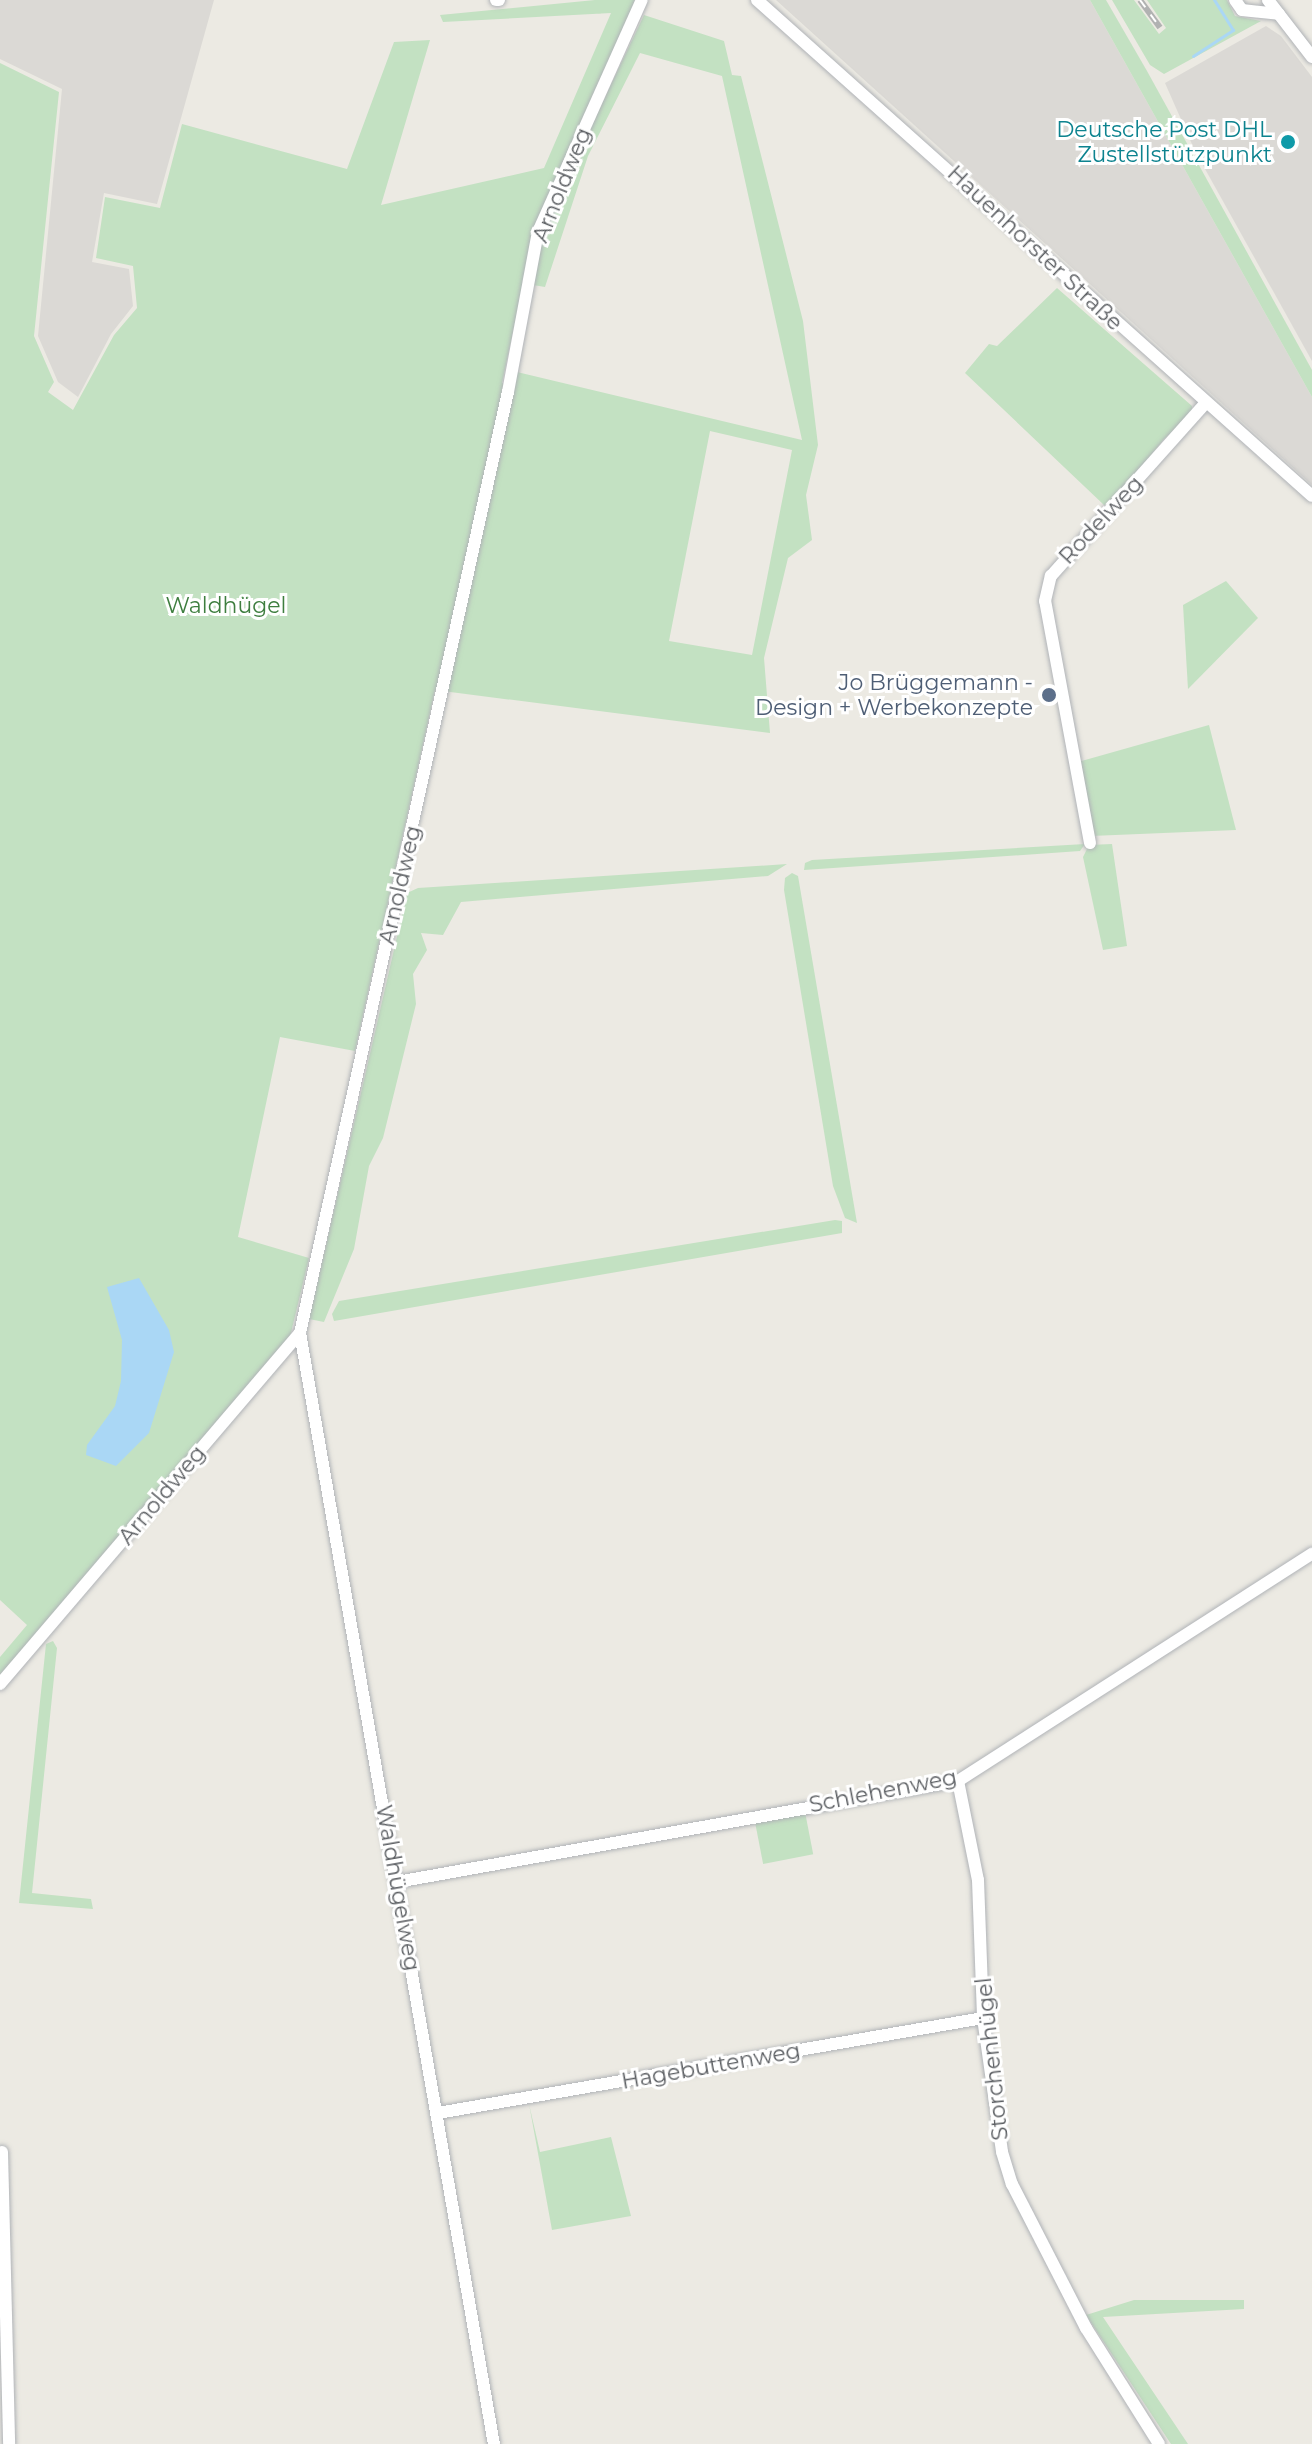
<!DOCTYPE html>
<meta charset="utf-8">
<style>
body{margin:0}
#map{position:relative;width:1312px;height:2444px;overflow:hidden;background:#eceae3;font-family:Montserrat,sans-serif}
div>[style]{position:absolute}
.industrial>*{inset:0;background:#dbd9d5}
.green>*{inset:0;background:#c3e1c2;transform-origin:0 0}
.water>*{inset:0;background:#aad7f5}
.stream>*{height:3px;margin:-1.5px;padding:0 1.5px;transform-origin:1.5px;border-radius:1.5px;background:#aad7f5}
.roads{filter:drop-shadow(0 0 2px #b0b3b7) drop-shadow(0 0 2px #b0b3b7)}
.minor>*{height:12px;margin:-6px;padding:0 6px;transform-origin:6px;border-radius:6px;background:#fff}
.rail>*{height:6px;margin-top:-3px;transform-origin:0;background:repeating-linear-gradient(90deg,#fff 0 9px,#b1b2b2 0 18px);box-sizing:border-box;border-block:2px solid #b1b2b2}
.dots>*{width:22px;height:22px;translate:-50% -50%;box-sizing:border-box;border:4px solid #fff;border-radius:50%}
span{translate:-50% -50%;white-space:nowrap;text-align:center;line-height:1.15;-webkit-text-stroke:6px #fff;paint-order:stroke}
.culture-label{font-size:22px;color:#0d838f}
.right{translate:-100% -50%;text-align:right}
.street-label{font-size:22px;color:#5b5e62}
.park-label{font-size:22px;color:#3e7e3f}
.service-label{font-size:22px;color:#4e5e75}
</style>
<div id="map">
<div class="industrial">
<i style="clip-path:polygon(0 0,214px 0,157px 204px,104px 193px,92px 262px,129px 269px,133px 306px,111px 334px,78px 397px,58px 382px,38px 336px,62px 89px,0 59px)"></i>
<i style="clip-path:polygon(776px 0,1090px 0,1312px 397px,1312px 485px)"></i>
<i style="clip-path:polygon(1266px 26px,1281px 36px,1312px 77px,1312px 361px,1195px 151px,1165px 83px)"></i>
</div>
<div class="green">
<i style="clip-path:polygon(evenodd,595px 0,635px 0,534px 234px,502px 383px,513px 386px,517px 372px,802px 440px,722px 76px,640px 53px,588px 156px,545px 287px,533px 285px,541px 232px,644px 15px,724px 41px,732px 75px,741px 76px,803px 321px,818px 445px,806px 495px,812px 540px,788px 558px,764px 658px,770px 733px,435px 690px,355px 1051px,280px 1037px,238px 1237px,309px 1258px,290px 1337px,0 1677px,0 1657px,27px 1625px,0 1600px,0 63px,59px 92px,34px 336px,54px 382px,48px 392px,73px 410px,114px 335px,137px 308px,133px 266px,96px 258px,105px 197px,160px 208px,182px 124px,347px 169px,394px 42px,430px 40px,381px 205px,544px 168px,611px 13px,443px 22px,440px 15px,595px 0,710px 431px,792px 450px,752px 655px,669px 641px,710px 431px)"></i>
<i style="clip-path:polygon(1090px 0,1106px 0,1147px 71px,1312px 370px,1312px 397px)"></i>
<i style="clip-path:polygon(1112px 0,1134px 0,1159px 34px,1166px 28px,1147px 0,1227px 0,1235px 16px,1261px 21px,1164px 74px,1150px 65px)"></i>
<i style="clip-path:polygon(1057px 288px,1192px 406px,1192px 414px,1164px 439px,1111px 504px,1104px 505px,965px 373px,989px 344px,997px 346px)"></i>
<i style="clip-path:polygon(1226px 581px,1258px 618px,1188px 689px,1183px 605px)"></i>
<i style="clip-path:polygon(1209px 725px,1236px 830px,1091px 836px,1078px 762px)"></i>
<i style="clip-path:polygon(1085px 844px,1080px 851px,804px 870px,805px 863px,812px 860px)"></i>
<i style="clip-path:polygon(1112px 844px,1127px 946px,1103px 950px,1083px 857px,1089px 845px)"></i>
<i style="clip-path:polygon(787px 864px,768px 876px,461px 902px,443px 935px,421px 933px,427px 950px,413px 974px,416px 1004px,383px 1138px,369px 1166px,354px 1249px,324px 1322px,309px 1319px,407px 893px,418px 888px)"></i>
<i style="clip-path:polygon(792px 873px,798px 876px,857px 1223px,845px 1218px,833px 1186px,784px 890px,785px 878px)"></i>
<i style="clip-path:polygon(835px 1220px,842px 1221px,842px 1233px,334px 1321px,332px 1314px,339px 1301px)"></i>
<i style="clip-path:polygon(53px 1641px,57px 1648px,32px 1893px,91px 1899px,93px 1909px,19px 1903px,46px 1644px)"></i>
<i style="left:805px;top:1812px;width:43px;height:51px;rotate:79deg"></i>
<i style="clip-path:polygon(529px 2104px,540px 2152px,611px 2137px,631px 2216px,552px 2230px)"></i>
<i style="clip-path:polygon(1134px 2300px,1244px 2300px,1244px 2309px,1103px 2317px,1188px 2444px,1171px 2444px,1086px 2315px)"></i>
</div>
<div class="water">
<i style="clip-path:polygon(139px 1278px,169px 1330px,174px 1352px,149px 1433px,116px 1466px,86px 1455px,87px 1445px,115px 1406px,121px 1381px,122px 1340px,107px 1287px)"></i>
</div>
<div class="stream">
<i style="left:1193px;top:56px;width:48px;rotate:-33deg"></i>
<i style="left:1233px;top:30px;width:36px;rotate:-122deg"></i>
</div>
<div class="roads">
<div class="minor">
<i style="left:496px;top:0;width:3px"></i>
<i style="left:757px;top:0;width:744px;rotate:41.79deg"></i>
<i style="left:1235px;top:0;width:12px;rotate:55deg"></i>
<i style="left:1242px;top:10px;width:37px;rotate:6deg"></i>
<i style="left:1268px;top:0;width:72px;rotate:52.3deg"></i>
<i style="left:1090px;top:843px;width:246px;rotate:-100.5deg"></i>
<i style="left:1045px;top:601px;width:26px;rotate:-77deg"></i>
<i style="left:1051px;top:576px;width:231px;rotate:-48.2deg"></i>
<i style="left:300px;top:1333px;width:1128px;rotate:80.1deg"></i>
<i style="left:0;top:1684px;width:462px;rotate:-49.5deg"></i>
<i style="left:300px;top:1333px;width:964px;rotate:-77.54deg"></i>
<i style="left:508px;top:392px;width:163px;rotate:-79.4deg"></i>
<i style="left:538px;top:232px;width:254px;rotate:-65.9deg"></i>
<i style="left:958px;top:1781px;width:101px;rotate:78.6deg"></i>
<i style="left:978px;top:1880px;width:138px;rotate:87.9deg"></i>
<i style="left:983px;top:2018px;width:135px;rotate:81.9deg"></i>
<i style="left:1002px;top:2152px;width:34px;rotate:73deg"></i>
<i style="left:1012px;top:2184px;width:162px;rotate:62.8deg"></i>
<i style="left:1086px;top:2328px;width:137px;rotate:57.8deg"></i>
<i style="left:397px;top:1882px;width:570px;rotate:-10.21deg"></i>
<i style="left:958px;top:1781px;width:421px;rotate:-32.7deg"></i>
<i style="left:438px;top:2113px;width:553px;rotate:-9.89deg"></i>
<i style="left:2px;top:2152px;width:292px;rotate:88.6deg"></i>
</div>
</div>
<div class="rail">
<i style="left:1140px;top:0;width:34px;rotate:54deg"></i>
</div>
<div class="dots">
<i style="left:1288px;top:142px;background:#0f9aa8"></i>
<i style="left:1049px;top:695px;background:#5c6f8a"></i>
</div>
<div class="culture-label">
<span class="right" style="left:1272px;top:142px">Deutsche Post DHL<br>Zustellstützpunkt</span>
</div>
<div class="street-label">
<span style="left:562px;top:185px;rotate:-68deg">Arnoldweg</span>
<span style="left:1035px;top:248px;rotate:43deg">Hauenhorster Straße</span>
<span style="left:1101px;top:520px;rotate:-47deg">Rodelweg</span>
<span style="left:400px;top:885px;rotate:-77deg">Arnoldweg</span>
<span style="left:162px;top:1495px;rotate:-50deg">Arnoldweg</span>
<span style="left:883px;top:1791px;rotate:-11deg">Schlehenweg</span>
<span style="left:398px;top:1888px;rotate:80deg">Waldhügelweg</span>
<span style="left:992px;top:2059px;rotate:-96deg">Storchenhügel</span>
<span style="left:711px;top:2066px;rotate:-10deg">Hagebuttenweg</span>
</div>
<div class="park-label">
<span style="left:226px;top:606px">Waldhügel</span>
</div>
<div class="service-label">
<span class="right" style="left:1033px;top:695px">Jo Brüggemann -<br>Design + Werbekonzepte</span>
</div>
</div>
